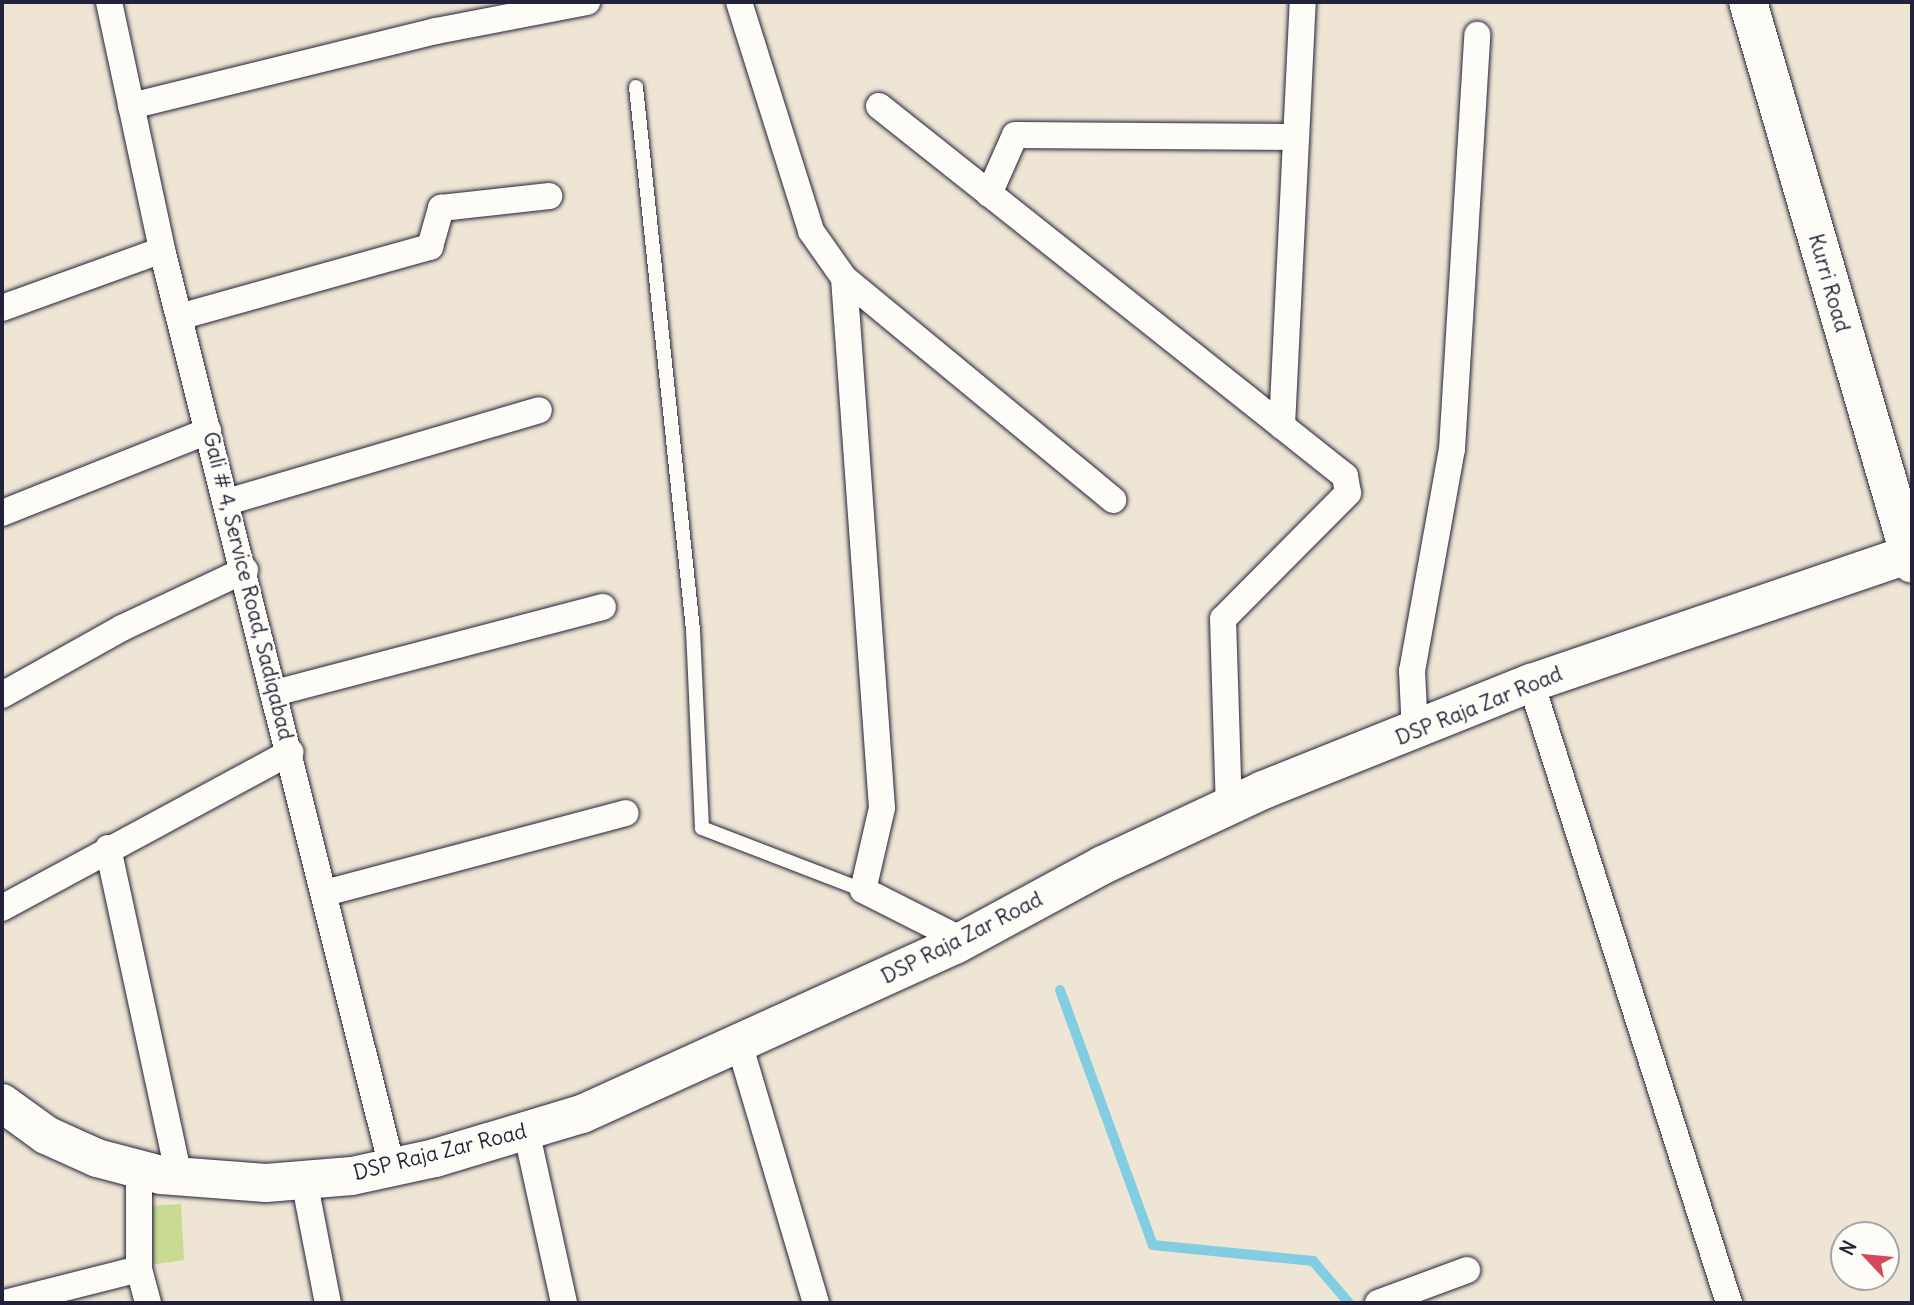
<!DOCTYPE html>
<style>
body{margin:0}
#map{position:relative;width:1914px;height:1305px;overflow:hidden;background:#efe5d4;font-family:Delius,sans-serif}
div>[style]{position:absolute}
.green>*{inset:0;background:#c9db90}
.stream>*{height:10px;margin:-5px;padding:0 5px;transform-origin:5px;border-radius:5px;background:#82cde2}
.roads{filter:drop-shadow(0 0 2px #22223b) drop-shadow(0 0 2px #22223b)}
.lane>*{height:14px;margin:-7px;padding:0 7px;transform-origin:7px;border-radius:7px;background:#fdfcf7}
.street>*{height:26px;margin:-13px;padding:0 13px;transform-origin:13px;border-radius:13px;background:#fdfcf7}
.secondary>*{height:38px;margin:-19px;padding:0 19px;transform-origin:19px;border-radius:19px;background:#fdfcf7}
span{translate:-50% -50%;white-space:nowrap;text-align:center;line-height:1.15;-webkit-text-stroke:5px #fdfcf7;paint-order:stroke}
.street-label{font-size:21px;color:#22223b}
.frame{position:absolute;inset:0;border:4px solid #22223b;pointer-events:none}
.north{position:absolute;left:1830px;top:1221px;width:70px;height:70px;box-sizing:border-box;background:#fdfcf7;border:2px solid #a5a5ac;border-radius:50%;rotate:296deg;font-size:19px;font-weight:700;line-height:28px;text-align:center;color:#22223b}
.north::after{content:'';display:block;margin:auto;width:24px;height:32px;background:#d1495b;clip-path:polygon(50% 0,100% 100%,50% 72%,0 100%)}
</style>
<div id="map">
<div class="green">
<i style="clip-path:polygon(181px 1204px,184px 1260px,149px 1265px,149px 1206px)"></i>
</div>
<div class="stream">
<i style="left:1060px;top:990px;width:271px;rotate:70deg"></i>
<i style="left:1153px;top:1245px;width:161px;rotate:5.7deg"></i>
<i style="left:1313px;top:1261px;width:55px;rotate:49.4deg"></i>
</div>
<div class="roads">
<div class="lane">
<i style="left:636px;top:87px;width:546px;rotate:84.01deg"></i>
<i style="left:693px;top:630px;width:198px;rotate:87.4deg"></i>
<i style="left:702px;top:828px;width:173px;rotate:21.1deg"></i>
</div>
<div class="street">
<i style="left:109px;top:2px;width:254px;rotate:77.9deg"></i>
<i style="left:162px;top:250px;width:946px;rotate:75.93deg"></i>
<i style="left:739px;top:2px;width:240px;rotate:72.5deg"></i>
<i style="left:811px;top:231px;width:57px;rotate:54.9deg"></i>
<i style="left:844px;top:278px;width:531px;rotate:85.9deg"></i>
<i style="left:882px;top:808px;width:84px;rotate:103deg"></i>
<i style="left:863px;top:890px;width:113px;rotate:26.8deg"></i>
<i style="left:131px;top:106px;width:314px;rotate:-13.8deg"></i>
<i style="left:436px;top:31px;width:154px;rotate:-10.9deg"></i>
<i style="left:879px;top:106px;width:595px;rotate:38.45deg"></i>
<i style="left:1345px;top:476px;width:17px;rotate:80deg"></i>
<i style="left:1348px;top:493px;width:177px;rotate:134.8deg"></i>
<i style="left:1223px;top:619px;width:187px;rotate:88.2deg"></i>
<i style="left:989px;top:194px;width:64px;rotate:-66.2deg"></i>
<i style="left:1015px;top:135px;width:280px;rotate:0.4deg"></i>
<i style="left:844px;top:278px;width:349px;rotate:39.5deg"></i>
<i style="left:2px;top:308px;width:170px;rotate:-19.9deg"></i>
<i style="left:179px;top:317px;width:261px;rotate:-15.6deg"></i>
<i style="left:430px;top:247px;width:41px;rotate:-74.2deg"></i>
<i style="left:441px;top:208px;width:109px;rotate:-6.3deg"></i>
<i style="left:1282px;top:426px;width:425px;rotate:-87.2deg"></i>
<i style="left:227px;top:502px;width:325px;rotate:-16.4deg"></i>
<i style="left:2px;top:513px;width:222px;rotate:-21.7deg"></i>
<i style="left:1531px;top:683px;width:651px;rotate:72.29deg"></i>
<i style="left:275px;top:693px;width:339px;rotate:-14.7deg"></i>
<i style="left:2px;top:695px;width:137px;rotate:-29.2deg"></i>
<i style="left:122px;top:628px;width:136px;rotate:-25.2deg"></i>
<i style="left:1415px;top:732px;width:61px;rotate:-92.8deg"></i>
<i style="left:1412px;top:671px;width:226px;rotate:-79.8deg"></i>
<i style="left:1452px;top:449px;width:415px;rotate:-86.5deg"></i>
<i style="left:108px;top:848px;width:336px;rotate:77.8deg"></i>
<i style="left:325px;top:893px;width:311px;rotate:-14.9deg"></i>
<i style="left:2px;top:908px;width:328px;rotate:-28.4deg"></i>
<i style="left:739px;top:1043px;width:271px;rotate:73.5deg"></i>
<i style="left:526px;top:1130px;width:177px;rotate:77.6deg"></i>
<i style="left:139px;top:1169px;width:100px;rotate:90deg"></i>
<i style="left:139px;top:1269px;width:35px;rotate:75deg"></i>
<i style="left:304px;top:1180px;width:125px;rotate:79deg"></i>
<i style="left:5px;top:1303px;width:138px;rotate:-14.2deg"></i>
<i style="left:1378px;top:1303px;width:95px;rotate:-20.3deg"></i>
</div>
<div class="secondary">
<i style="left:1748px;top:2px;width:585px;rotate:73.73deg"></i>
<i style="left:2px;top:1103px;width:54px;rotate:36deg"></i>
<i style="left:46px;top:1135px;width:56px;rotate:24.3deg"></i>
<i style="left:97px;top:1158px;width:66px;rotate:14.9deg"></i>
<i style="left:161px;top:1175px;width:105px;rotate:4.4deg"></i>
<i style="left:266px;top:1183px;width:86px;rotate:-4.7deg"></i>
<i style="left:352px;top:1176px;width:85px;rotate:-12.2deg"></i>
<i style="left:435px;top:1158px;width:153px;rotate:-16.7deg"></i>
<i style="left:582px;top:1114px;width:409px;rotate:-24.4deg"></i>
<i style="left:955px;top:945px;width:168px;rotate:-28.4deg"></i>
<i style="left:1103px;top:865px;width:177px;rotate:-25.1deg"></i>
<i style="left:1263px;top:790px;width:289px;rotate:-21.8deg"></i>
<i style="left:1531px;top:683px;width:403px;rotate:-18.8deg"></i>
</div>
</div>
<div class="street-label">
<span style="left:1829px;top:283px;rotate:74deg">Kurri Road</span>
<span style="left:248px;top:586px;rotate:76deg">Gali # 4, Service Road, Sadiqabad</span>
<span style="left:1479px;top:706px;rotate:-22deg">DSP Raja Zar Road</span>
<span style="left:962px;top:938px;rotate:-27deg">DSP Raja Zar Road</span>
<span style="left:440px;top:1152px;rotate:-14deg">DSP Raja Zar Road</span>
</div>
<div class="frame"></div>
<div class="north">N</div>
</div>
